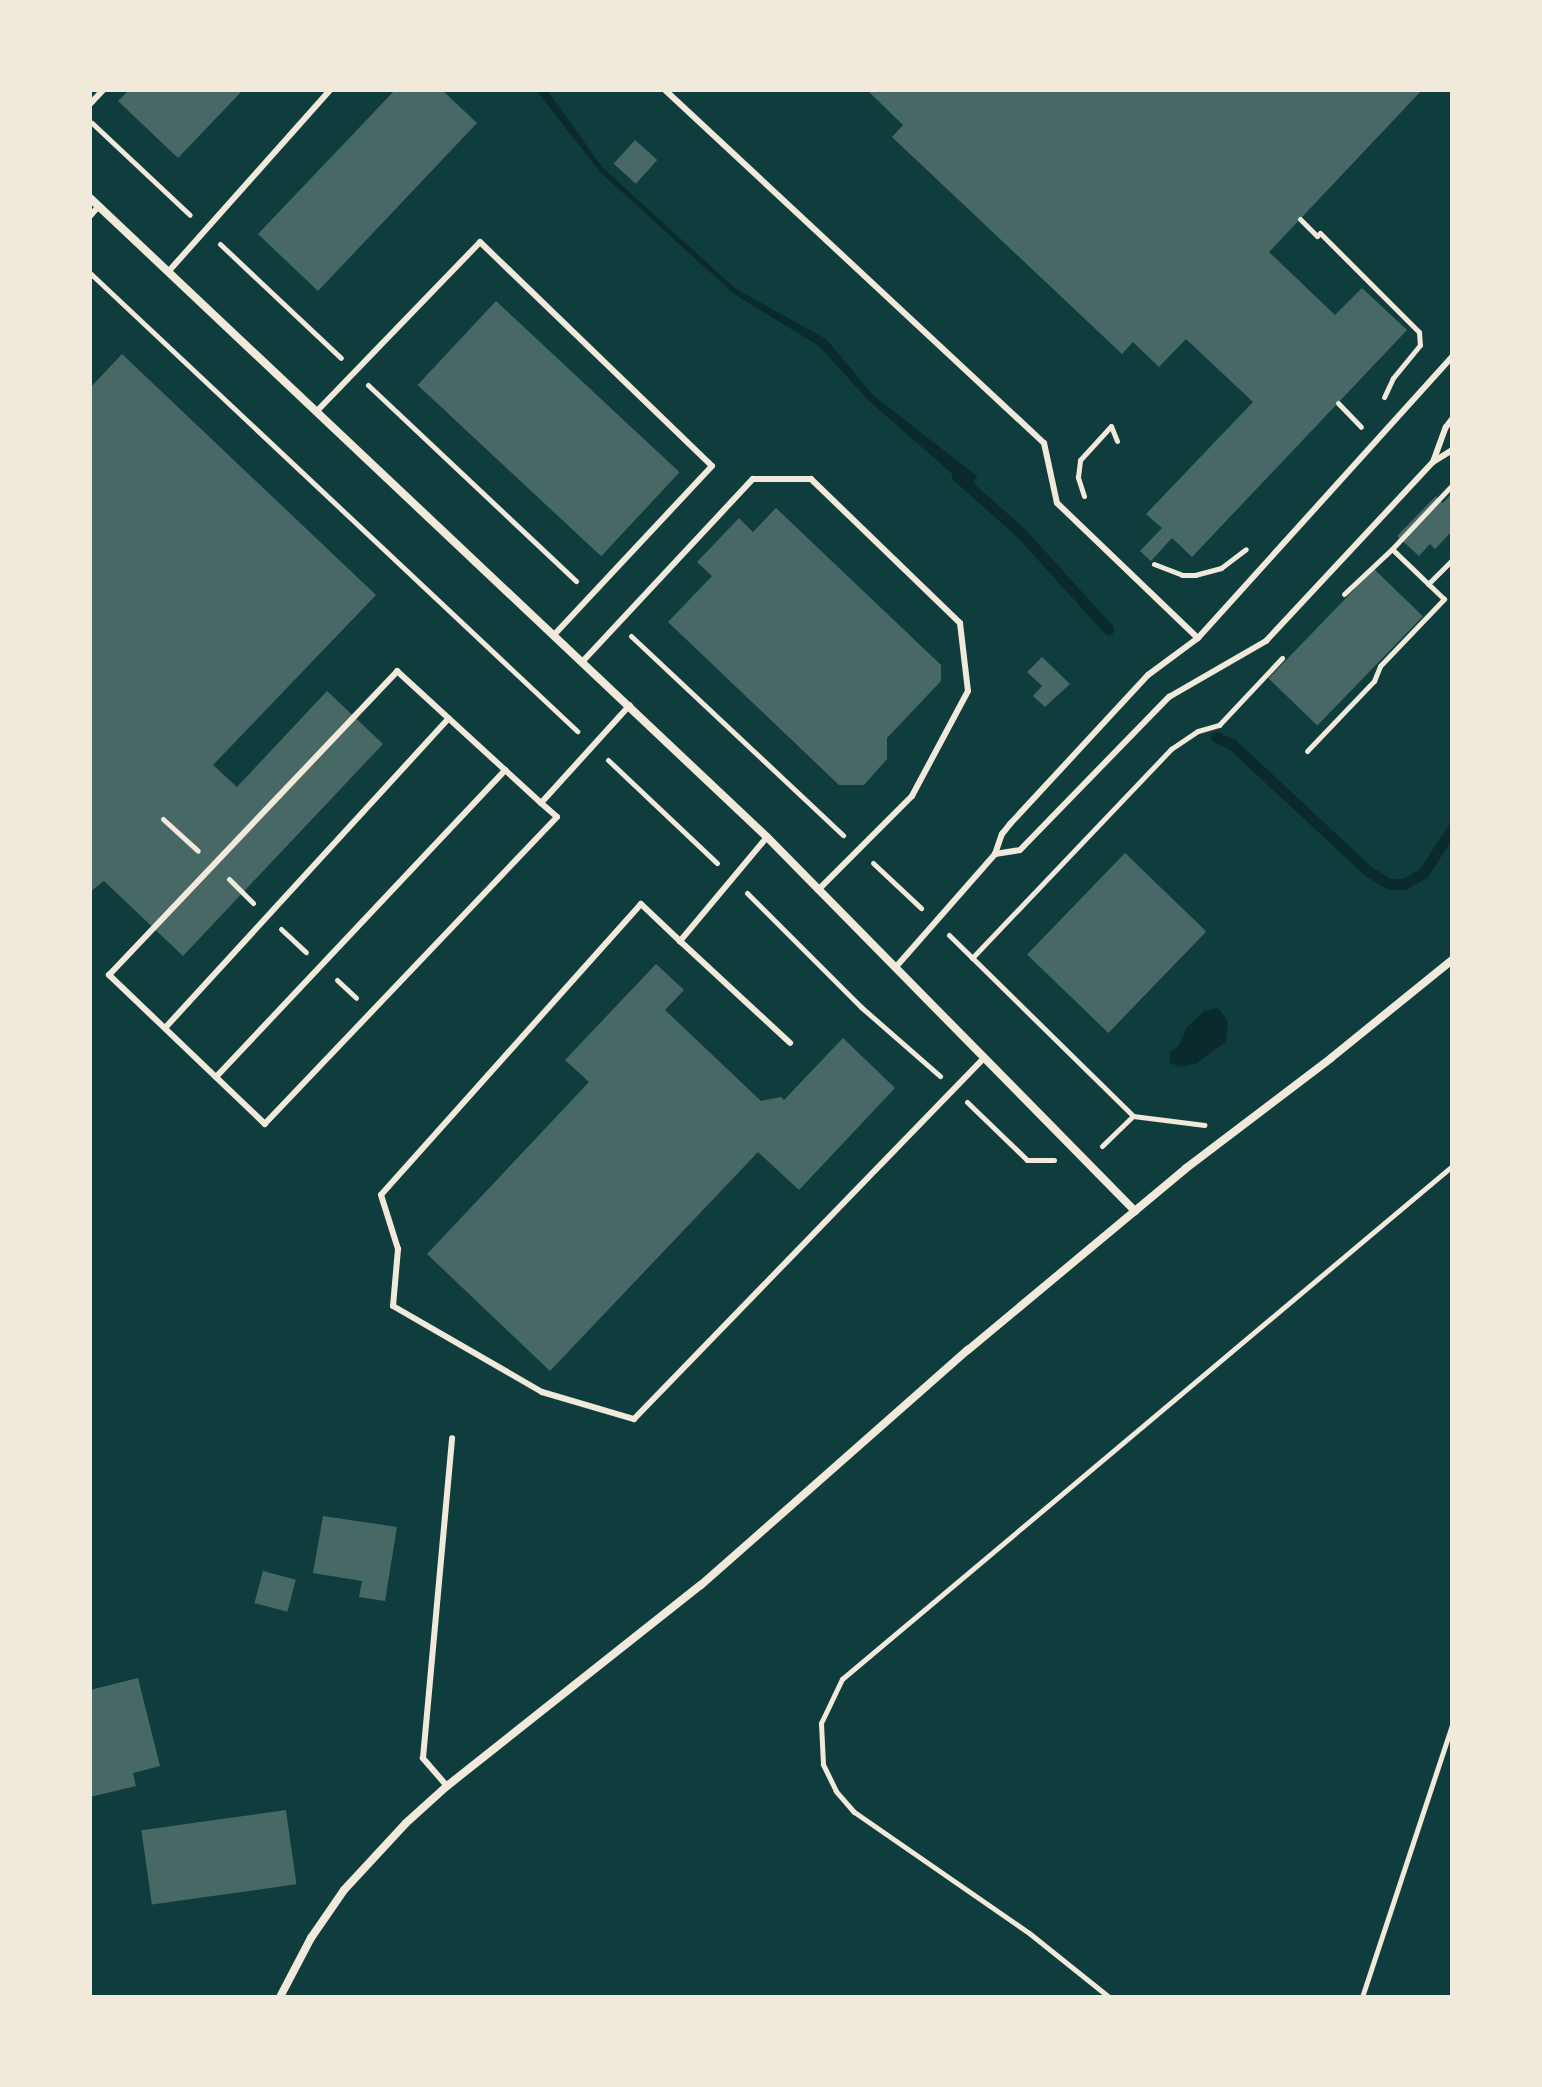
<!DOCTYPE html>
<style>
body{margin:0}
#map{position:relative;width:1542px;height:2087px;overflow:hidden;background:#0f3d3e;font-family:Arial,sans-serif}
div>[style]{position:absolute}
.water>*{inset:0;background:#0a2a2b}
.stream>*{height:11px;margin:-5.5px;padding:0 5.5px;transform-origin:5.5px;border-radius:5.5px;background:#0a2a2b}
.building>*{inset:0;background:#486865;transform-origin:0 0}
.path>*{height:5px;margin:-2.5px;padding:0 2.5px;transform-origin:2.5px;border-radius:2.5px;background:#f1e9da}
.service>*{height:6px;margin:-3px;padding:0 3px;transform-origin:3px;border-radius:3px;background:#f1e9da}
.minor>*{height:8px;margin:-4px;padding:0 4px;transform-origin:4px;border-radius:4px;background:#f1e9da}
span{translate:-50% -50%;white-space:nowrap;text-align:center;line-height:1.15;-webkit-text-stroke:6px #f1e9da;paint-order:stroke}
.frame{position:absolute;inset:0;border:92px solid #f1e9da;pointer-events:none}
</style>
<div id="map">
<div class="water">
<i style="clip-path:polygon(536px 90px,547px 90px,603px 168px,736px 289px,826px 339px,873px 395px,978px 477px,967px 487px,868px 400px,819px 346px,734px 294px,600px 172px)"></i>
<i style="clip-path:polygon(1218px 1008px,1228px 1021px,1226px 1042px,1195px 1064px,1180px 1067px,1170px 1063px,1170px 1053px,1179px 1045px,1187px 1027px,1204px 1011px)"></i>
</div>
<div class="stream">
<i style="left:957px;top:476px;width:86px;rotate:41.7deg"></i>
<i style="left:1021px;top:533px;width:130px;rotate:47.8deg"></i>
<i style="left:1216px;top:737px;width:19px;rotate:25deg"></i>
<i style="left:1233px;top:745px;width:185px;rotate:43deg"></i>
<i style="left:1368px;top:871px;width:26px;rotate:31deg"></i>
<i style="left:1390px;top:884px;width:14px"></i>
<i style="left:1404px;top:884px;width:22px;rotate:-30deg"></i>
<i style="left:1423px;top:873px;width:53px;rotate:-56.6deg"></i>
</div>
<div class="building">
<i style="clip-path:polygon(129px 90px,243px 90px,178px 158px,118px 101px)"></i>
<i style="clip-path:polygon(395px 90px,442px 90px,477px 123px,318px 291px,258px 234px)"></i>
<i style="clip-path:polygon(867px 90px,1422px 90px,1269px 252px,1335px 315px,1362px 288px,1407px 330px,1192px 557px,1172px 538px,1151px 561px,1140px 551px,1162px 528px,1146px 514px,1253px 402px,1186px 339px,1159px 367px,1133px 342px,1122px 354px,892px 137px,903px 125px)"></i>
<i style="left:635px;top:140px;width:30px;height:32px;rotate:42deg"></i>
<i style="left:496px;top:301px;width:251px;height:115px;rotate:43deg"></i>
<i style="clip-path:polygon(122px 354px,376px 595px,213px 765px,237px 787px,327px 691px,383px 744px,183px 956px,104px 881px,90px 892px,90px 388px)"></i>
<i style="clip-path:polygon(1452px 493px,1452px 531px,1435px 549px,1430px 544px,1419px 556px,1397px 536px,1436px 496px,1443px 503px)"></i>
<i style="clip-path:polygon(776px 508px,941px 665px,941px 681px,887px 738px,887px 759px,864px 785px,839px 785px,668px 622px,712px 576px,697px 562px,739px 518px,753px 532px)"></i>
<i style="left:1374px;top:569px;width:68px;height:152px;rotate:44deg"></i>
<i style="clip-path:polygon(1042px 657px,1070px 684px,1045px 707px,1033px 696px,1042px 686px,1027px 672px)"></i>
<i style="left:1125px;top:853px;width:113px;height:141px;rotate:44deg"></i>
<i style="clip-path:polygon(656px 964px,684px 990px,665px 1010px,761px 1101px,781px 1097px,784px 1100px,843px 1038px,895px 1088px,799px 1190px,758px 1152px,550px 1371px,427px 1254px,589px 1082px,565px 1060px)"></i>
<i style="clip-path:polygon(323px 1516px,397px 1527px,385px 1601px,359px 1597px,362px 1581px,313px 1573px)"></i>
<i style="left:263px;top:1571px;width:34px;height:33px;rotate:15deg"></i>
<i style="clip-path:polygon(138px 1678px,160px 1766px,133px 1773px,136px 1786px,90px 1797px,90px 1690px)"></i>
<i style="left:286px;top:1810px;width:75px;height:146px;rotate:82deg"></i>
</div>
<div class="path">
<i style="left:92px;top:123px;width:134px;rotate:43.2deg"></i>
<i style="left:1300px;top:219px;width:24px;rotate:45deg"></i>
<i style="left:1317px;top:236px;width:4px;rotate:-45deg"></i>
<i style="left:1320px;top:233px;width:140px;rotate:45deg"></i>
<i style="left:1419px;top:332px;width:13px;rotate:86deg"></i>
<i style="left:1420px;top:345px;width:43px;rotate:129.3deg"></i>
<i style="left:1393px;top:378px;width:21px;rotate:115deg"></i>
<i style="left:220px;top:244px;width:166px;rotate:43.3deg"></i>
<i style="left:90px;top:273px;width:669px;rotate:43.24deg"></i>
<i style="left:368px;top:385px;width:286px;rotate:43.3deg"></i>
<i style="left:1338px;top:403px;width:33px;rotate:46deg"></i>
<i style="left:1084px;top:496px;width:20px;rotate:-108deg"></i>
<i style="left:1078px;top:477px;width:17px;rotate:-83deg"></i>
<i style="left:1080px;top:460px;width:46px;rotate:-47.6deg"></i>
<i style="left:1111px;top:426px;width:16px;rotate:68deg"></i>
<i style="left:1154px;top:564px;width:30px;rotate:21deg"></i>
<i style="left:1182px;top:575px;width:13px"></i>
<i style="left:1195px;top:575px;width:27px;rotate:-15deg"></i>
<i style="left:1221px;top:568px;width:31px;rotate:-37deg"></i>
<i style="left:1428px;top:584px;width:34px;rotate:-45deg"></i>
<i style="left:1344px;top:594px;width:66px;rotate:-43.2deg"></i>
<i style="left:631px;top:636px;width:291px;rotate:43.2deg"></i>
<i style="left:1307px;top:751px;width:97px;rotate:-46.3deg"></i>
<i style="left:1374px;top:681px;width:16px;rotate:-68deg"></i>
<i style="left:1380px;top:666px;width:93px;rotate:-46.3deg"></i>
<i style="left:1444px;top:599px;width:72px;rotate:-136.1deg"></i>
<i style="left:1392px;top:549px;width:88px;rotate:-46.8deg"></i>
<i style="left:608px;top:760px;width:150px;rotate:43.4deg"></i>
<i style="left:163px;top:819px;width:47px;rotate:42.4deg"></i>
<i style="left:873px;top:863px;width:66px;rotate:43.2deg"></i>
<i style="left:229px;top:879px;width:34px;rotate:45deg"></i>
<i style="left:747px;top:893px;width:161px;rotate:45deg"></i>
<i style="left:861px;top:1007px;width:105px;rotate:41.1deg"></i>
<i style="left:281px;top:929px;width:34px;rotate:43deg"></i>
<i style="left:949px;top:935px;width:258px;rotate:44.5deg"></i>
<i style="left:1133px;top:1116px;width:72px;rotate:7.2deg"></i>
<i style="left:972px;top:958px;width:289px;rotate:-46.4deg"></i>
<i style="left:1171px;top:749px;width:32px;rotate:-34deg"></i>
<i style="left:1198px;top:731px;width:22px;rotate:-16deg"></i>
<i style="left:1219px;top:725px;width:92px;rotate:-46.8deg"></i>
<i style="left:337px;top:980px;width:26px;rotate:43deg"></i>
<i style="left:967px;top:1102px;width:83px;rotate:44deg"></i>
<i style="left:1027px;top:1160px;width:27px"></i>
<i style="left:1102px;top:1146px;width:43px;rotate:-44.1deg"></i>
<i style="left:1109px;top:1997px;width:102px;rotate:-141.3deg"></i>
<i style="left:1029px;top:1933px;width:213px;rotate:-145.3deg"></i>
<i style="left:854px;top:1812px;width:28px;rotate:-131deg"></i>
<i style="left:836px;top:1791px;width:30px;rotate:-116deg"></i>
<i style="left:823px;top:1764px;width:41px;rotate:-92.8deg"></i>
<i style="left:821px;top:1723px;width:49px;rotate:-64.5deg"></i>
<i style="left:842px;top:1679px;width:797px;rotate:-40.06deg"></i>
<i style="left:1362px;top:1997px;width:287px;rotate:-71.7deg"></i>
</div>
<div class="service">
<i style="left:665px;top:90px;width:518px;rotate:42.97deg"></i>
<i style="left:1044px;top:443px;width:61px;rotate:77.8deg"></i>
<i style="left:1057px;top:503px;width:195px;rotate:43.8deg"></i>
<i style="left:90px;top:104px;width:19px;rotate:-47deg"></i>
<i style="left:90px;top:216px;width:13px;rotate:-48deg"></i>
<i style="left:168px;top:272px;width:244px;rotate:-48.3deg"></i>
<i style="left:316px;top:412px;width:236px;rotate:-46deg"></i>
<i style="left:480px;top:242px;width:322px;rotate:44deg"></i>
<i style="left:712px;top:466px;width:230px;rotate:133.1deg"></i>
<i style="left:1433px;top:462px;width:37px;rotate:-70deg"></i>
<i style="left:1446px;top:427px;width:10px;rotate:-53deg"></i>
<i style="left:583px;top:661px;width:249px;rotate:-47deg"></i>
<i style="left:753px;top:479px;width:58px"></i>
<i style="left:811px;top:479px;width:207px;rotate:44deg"></i>
<i style="left:960px;top:623px;width:68px;rotate:83.3deg"></i>
<i style="left:968px;top:691px;width:119px;rotate:118.1deg"></i>
<i style="left:912px;top:796px;width:133px;rotate:135deg"></i>
<i style="left:541px;top:803px;width:21px;rotate:41deg"></i>
<i style="left:557px;top:817px;width:424px;rotate:133.6deg"></i>
<i style="left:265px;top:1124px;width:216px;rotate:-136.3deg"></i>
<i style="left:109px;top:975px;width:419px;rotate:-46.5deg"></i>
<i style="left:397px;top:671px;width:195px;rotate:42.5deg"></i>
<i style="left:541px;top:803px;width:132px;rotate:-47.8deg"></i>
<i style="left:767px;top:837px;width:136px;rotate:129.9deg"></i>
<i style="left:680px;top:941px;width:54px;rotate:-136.5deg"></i>
<i style="left:641px;top:904px;width:390px;rotate:131.8deg"></i>
<i style="left:381px;top:1195px;width:57px;rotate:72.5deg"></i>
<i style="left:398px;top:1249px;width:57px;rotate:95deg"></i>
<i style="left:393px;top:1306px;width:172px;rotate:30deg"></i>
<i style="left:542px;top:1392px;width:96px;rotate:16.4deg"></i>
<i style="left:634px;top:1419px;width:503px;rotate:-45.89deg"></i>
<i style="left:995px;top:854px;width:25px;rotate:-9deg"></i>
<i style="left:1020px;top:850px;width:214px;rotate:-45.8deg"></i>
<i style="left:1169px;top:697px;width:112px;rotate:-30deg"></i>
<i style="left:1266px;top:641px;width:245px;rotate:-47deg"></i>
<i style="left:1433px;top:462px;width:22px;rotate:-32deg"></i>
<i style="left:680px;top:941px;width:150px;rotate:42.8deg"></i>
<i style="left:895px;top:968px;width:152px;rotate:-48.7deg"></i>
<i style="left:995px;top:854px;width:21px;rotate:-71deg"></i>
<i style="left:1002px;top:834px;width:13px;rotate:-51deg"></i>
<i style="left:1010px;top:824px;width:203px;rotate:-47.2deg"></i>
<i style="left:1148px;top:675px;width:62px;rotate:-36.5deg"></i>
<i style="left:1198px;top:638px;width:379px;rotate:-47.9deg"></i>
<i style="left:165px;top:1028px;width:420px;rotate:-47.5deg"></i>
<i style="left:216px;top:1077px;width:422px;rotate:-46.7deg"></i>
<i style="left:447px;top:1786px;width:37px;rotate:-131deg"></i>
<i style="left:423px;top:1758px;width:321px;rotate:-84.8deg"></i>
</div>
<div class="minor">
<i style="left:90px;top:198px;width:931px;rotate:43.35deg"></i>
<i style="left:767px;top:837px;width:525px;rotate:45.46deg"></i>
<i style="left:280px;top:1997px;width:67px;rotate:-62.3deg"></i>
<i style="left:311px;top:1938px;width:58px;rotate:-55.5deg"></i>
<i style="left:344px;top:1890px;width:91px;rotate:-47.2deg"></i>
<i style="left:406px;top:1823px;width:55px;rotate:-42.1deg"></i>
<i style="left:447px;top:1786px;width:324px;rotate:-38.4deg"></i>
<i style="left:701px;top:1585px;width:356px;rotate:-41.4deg"></i>
<i style="left:968px;top:1350px;width:283px;rotate:-39.8deg"></i>
<i style="left:1185px;top:1169px;width:183px;rotate:-37.2deg"></i>
<i style="left:1331px;top:1058px;width:156px;rotate:-39deg"></i>
</div>
<div class="frame"></div>
</div>
